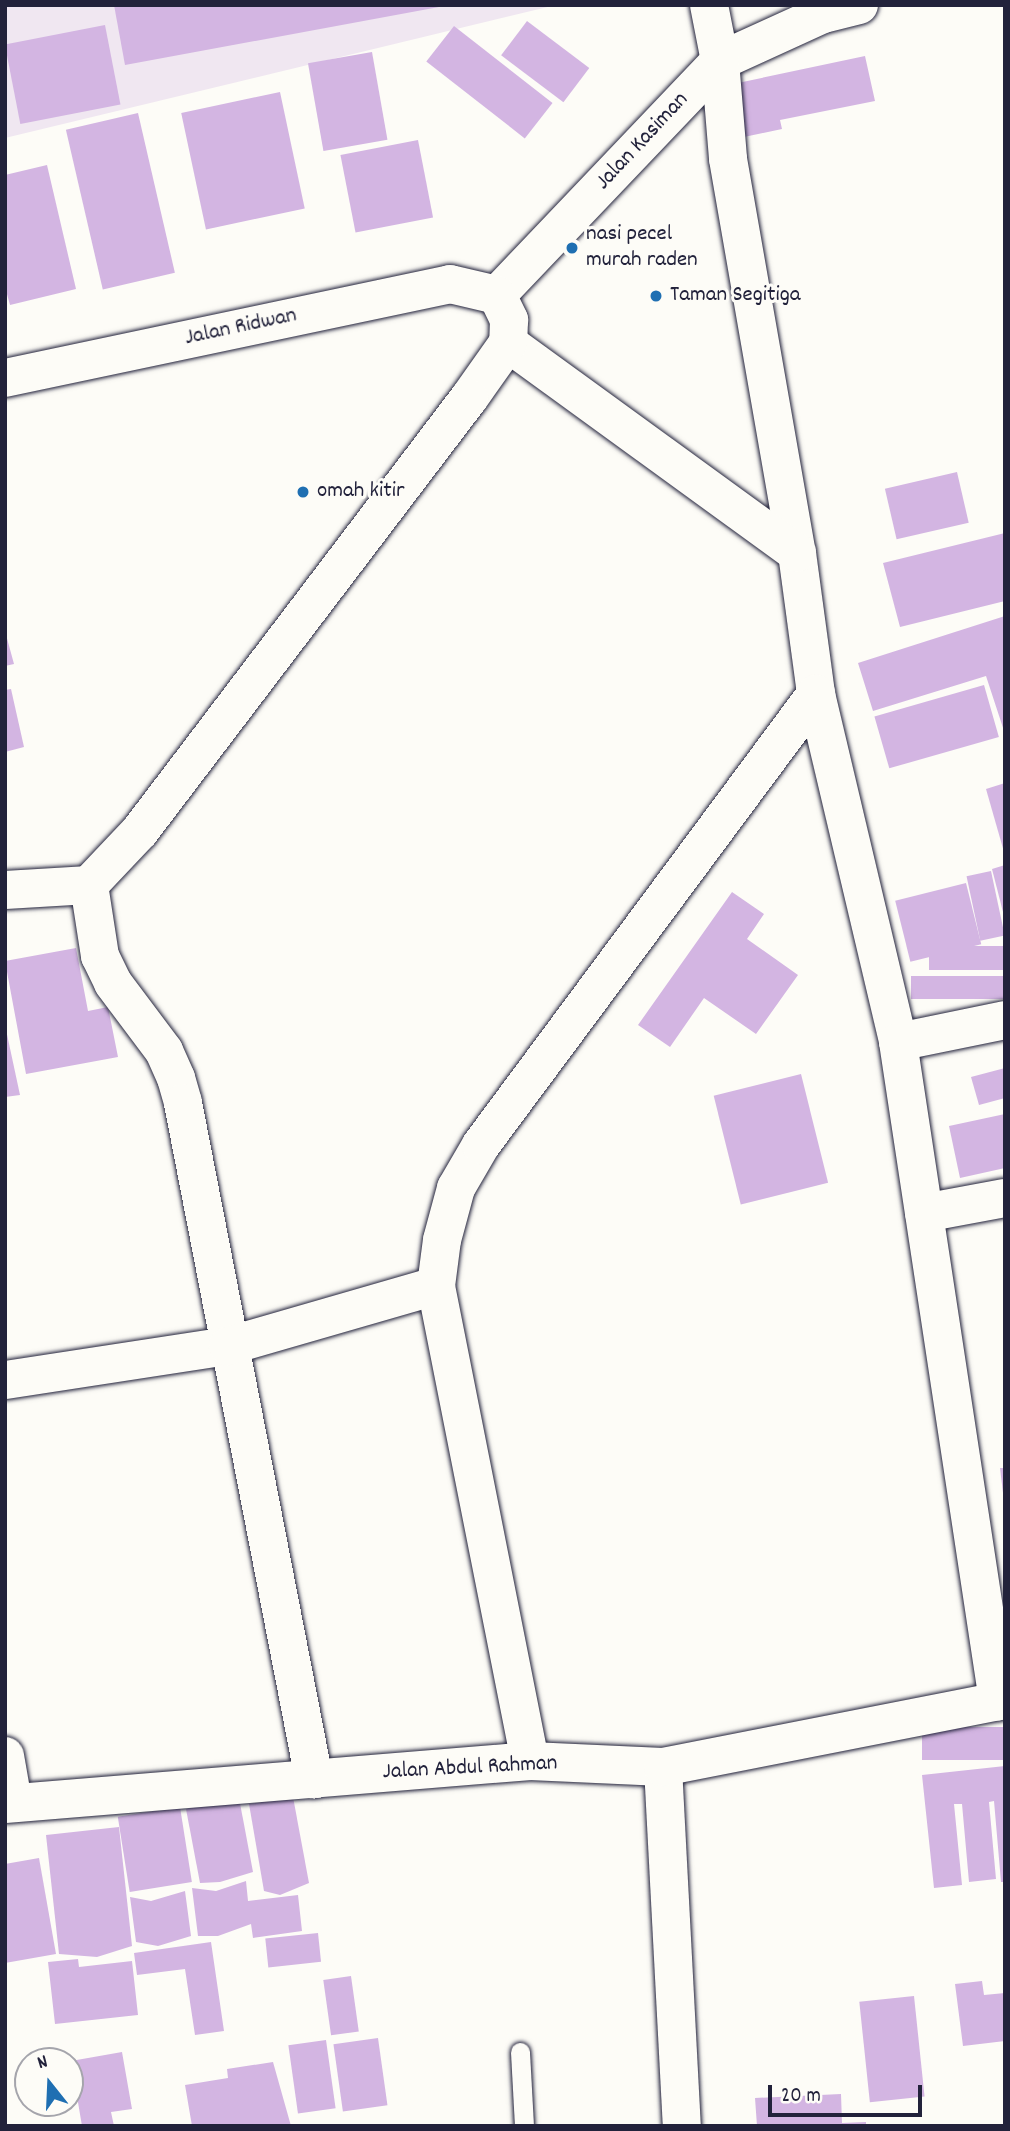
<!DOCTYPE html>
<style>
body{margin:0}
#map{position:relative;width:1010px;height:2131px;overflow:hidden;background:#fdfcf7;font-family:Dekko,sans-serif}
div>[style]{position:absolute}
.built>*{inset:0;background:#f0e7f1}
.building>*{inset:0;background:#d3b5e2;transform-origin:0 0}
.roads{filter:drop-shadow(0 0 2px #22223b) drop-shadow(0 0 2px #22223b)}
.service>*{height:19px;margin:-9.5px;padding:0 9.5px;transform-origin:9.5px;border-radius:9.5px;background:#fdfcf7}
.minor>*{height:38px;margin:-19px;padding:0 19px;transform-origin:19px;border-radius:19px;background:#fdfcf7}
.dots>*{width:19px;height:19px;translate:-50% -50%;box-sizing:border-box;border:4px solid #fdfcf7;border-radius:50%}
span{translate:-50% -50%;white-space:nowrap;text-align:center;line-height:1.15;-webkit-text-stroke:6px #fdfcf7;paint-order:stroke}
.street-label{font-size:23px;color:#22223b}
.poi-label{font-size:23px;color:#22223b}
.left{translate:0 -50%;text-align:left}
.frame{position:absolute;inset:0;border:7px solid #22223b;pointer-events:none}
.north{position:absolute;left:14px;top:2047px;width:70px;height:70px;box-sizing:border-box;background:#fdfcf7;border:2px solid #a5a5ac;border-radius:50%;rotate:342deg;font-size:19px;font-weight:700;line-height:28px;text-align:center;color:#22223b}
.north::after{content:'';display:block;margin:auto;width:24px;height:32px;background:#1f6fb2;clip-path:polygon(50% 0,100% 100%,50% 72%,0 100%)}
.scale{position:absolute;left:768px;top:2085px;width:154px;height:32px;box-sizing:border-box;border:4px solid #22223b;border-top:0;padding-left:9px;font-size:21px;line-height:24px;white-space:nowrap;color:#22223b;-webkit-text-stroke:5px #fdfcf7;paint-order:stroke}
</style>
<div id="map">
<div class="built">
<i style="clip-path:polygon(5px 5px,556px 5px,5px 138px)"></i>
</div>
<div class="building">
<i style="clip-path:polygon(114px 5px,438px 5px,439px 7px,125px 65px)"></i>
<i style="left:527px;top:21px;width:78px;height:43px;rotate:37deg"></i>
<i style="left:105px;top:25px;width:81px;height:102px;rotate:79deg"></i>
<i style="left:454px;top:26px;width:125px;height:45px;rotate:38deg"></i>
<i style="left:372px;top:52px;width:89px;height:65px;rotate:80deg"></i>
<i style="clip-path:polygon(865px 56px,875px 101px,780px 120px,782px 129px,744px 137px,733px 84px)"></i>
<i style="left:280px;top:92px;width:119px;height:101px;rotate:78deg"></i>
<i style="left:138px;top:113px;width:164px;height:74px;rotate:77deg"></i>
<i style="left:418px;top:140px;width:79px;height:79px;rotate:79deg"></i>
<i style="clip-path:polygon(47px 165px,76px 289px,10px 305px,5px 287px,5px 175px)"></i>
<i style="left:957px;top:472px;width:52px;height:74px;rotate:77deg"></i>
<i style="clip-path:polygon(1005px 533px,1005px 601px,900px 627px,883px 563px)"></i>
<i style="clip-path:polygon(1005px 616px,1005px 734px,986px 676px,873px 711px,858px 663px)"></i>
<i style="clip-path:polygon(5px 631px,14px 664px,5px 666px)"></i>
<i style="left:984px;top:685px;width:54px;height:114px;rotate:74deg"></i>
<i style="clip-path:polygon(11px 689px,24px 747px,5px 752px,5px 690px)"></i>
<i style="clip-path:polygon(1005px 783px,1005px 852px,1004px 852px,986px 789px)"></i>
<i style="clip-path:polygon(1005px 865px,1005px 916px,1004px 916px,992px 869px)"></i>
<i style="left:991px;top:871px;width:66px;height:25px;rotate:78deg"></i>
<i style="left:966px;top:883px;width:63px;height:73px;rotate:76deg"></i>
<i style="clip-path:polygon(732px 892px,764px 914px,747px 939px,798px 975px,756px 1034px,704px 998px,670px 1047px,638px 1025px)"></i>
<i style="left:1005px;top:946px;width:24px;height:76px;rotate:90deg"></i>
<i style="clip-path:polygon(76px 948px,88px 1011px,108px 1007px,118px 1057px,26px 1074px,5px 961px)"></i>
<i style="left:1005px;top:976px;width:23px;height:94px;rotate:90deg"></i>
<i style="clip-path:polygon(5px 1025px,20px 1095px,5px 1097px)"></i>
<i style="clip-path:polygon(1005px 1068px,1005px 1098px,979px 1105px,971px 1077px)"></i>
<i style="left:801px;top:1074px;width:112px;height:90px;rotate:76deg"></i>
<i style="clip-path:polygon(1005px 1114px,1005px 1168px,960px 1178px,949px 1126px)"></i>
<i style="clip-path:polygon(1000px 1468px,1005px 1468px,1005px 1493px,1003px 1493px)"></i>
<i style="left:1005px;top:1727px;width:33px;height:83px;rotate:90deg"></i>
<i style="clip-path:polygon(1005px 1766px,1005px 1882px,1001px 1882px,994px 1801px,989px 1802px,996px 1879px,969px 1882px,962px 1804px,954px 1804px,962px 1885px,934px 1888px,922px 1775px)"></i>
<i style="clip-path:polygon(293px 1797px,309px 1883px,280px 1895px,264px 1891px,249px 1804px)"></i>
<i style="clip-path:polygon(239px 1798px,253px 1872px,220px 1882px,200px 1883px,186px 1809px)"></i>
<i style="left:180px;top:1807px;width:76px;height:63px;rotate:81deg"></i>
<i style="clip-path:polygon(119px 1827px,132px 1946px,97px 1957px,59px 1954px,46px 1835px)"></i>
<i style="clip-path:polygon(39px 1858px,56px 1954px,5px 1963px,5px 1864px)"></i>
<i style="clip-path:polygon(246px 1881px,248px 1901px,298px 1895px,302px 1931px,253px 1938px,251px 1924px,218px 1936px,198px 1936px,192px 1888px,216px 1891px)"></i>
<i style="clip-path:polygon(185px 1891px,191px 1936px,158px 1946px,136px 1942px,130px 1897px,151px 1901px)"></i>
<i style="left:318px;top:1933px;width:29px;height:53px;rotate:84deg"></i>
<i style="clip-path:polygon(211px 1942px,224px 2031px,195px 2035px,185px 1969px,137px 1975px,134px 1953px)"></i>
<i style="clip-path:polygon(78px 1959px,79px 1967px,132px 1961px,138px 2015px,55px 2024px,48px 1962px)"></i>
<i style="left:351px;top:1976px;width:56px;height:28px;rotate:82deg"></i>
<i style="clip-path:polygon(982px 1981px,984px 1995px,1005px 1993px,1005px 2041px,963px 2046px,955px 1984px)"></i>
<i style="left:914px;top:1996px;width:101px;height:55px;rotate:84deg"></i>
<i style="left:378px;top:2038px;width:68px;height:45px;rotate:82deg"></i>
<i style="left:326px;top:2040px;width:69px;height:38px;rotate:82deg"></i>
<i style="clip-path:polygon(122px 2052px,132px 2109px,111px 2112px,114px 2126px,82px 2126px,71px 2061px)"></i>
<i style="clip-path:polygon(273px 2062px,291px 2126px,192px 2126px,185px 2085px,228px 2078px,227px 2069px)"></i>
<i style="clip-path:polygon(841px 2094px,842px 2123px,866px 2122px,866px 2126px,757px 2126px,755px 2098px)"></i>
</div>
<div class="roads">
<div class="service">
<i style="left:520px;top:2052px;width:74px;rotate:86.9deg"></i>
</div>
<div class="minor">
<i style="left:859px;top:5px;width:37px;rotate:166deg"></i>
<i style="left:823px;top:14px;width:113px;rotate:155.5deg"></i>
<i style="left:720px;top:61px;width:98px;rotate:85.3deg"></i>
<i style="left:728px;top:159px;width:400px;rotate:80.1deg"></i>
<i style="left:797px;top:553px;width:142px;rotate:82.3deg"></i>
<i style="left:816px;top:694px;width:358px;rotate:76.7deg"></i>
<i style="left:898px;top:1042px;width:667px;rotate:81.37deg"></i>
<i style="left:497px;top:295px;width:323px;rotate:-46.4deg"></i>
<i style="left:720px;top:61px;width:57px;rotate:-101.1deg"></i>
<i style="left:508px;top:343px;width:357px;rotate:36deg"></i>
<i style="left:5px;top:378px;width:455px;rotate:-11.9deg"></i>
<i style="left:450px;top:284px;width:48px;rotate:13.2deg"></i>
<i style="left:497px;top:295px;width:28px;rotate:64deg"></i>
<i style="left:509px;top:320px;width:23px;rotate:92deg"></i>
<i style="left:508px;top:343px;width:67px;rotate:125.3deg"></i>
<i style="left:469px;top:398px;width:544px;rotate:127.23deg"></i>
<i style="left:140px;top:831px;width:74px;rotate:133.4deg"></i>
<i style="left:89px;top:885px;width:84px;rotate:176.6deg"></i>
<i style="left:89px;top:885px;width:72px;rotate:81.2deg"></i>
<i style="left:100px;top:956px;width:30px;rotate:64deg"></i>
<i style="left:113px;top:983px;width:85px;rotate:53.1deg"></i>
<i style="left:164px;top:1051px;width:30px;rotate:66deg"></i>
<i style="left:176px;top:1078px;width:26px;rotate:74deg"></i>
<i style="left:183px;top:1103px;width:689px;rotate:79.03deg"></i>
<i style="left:898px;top:1042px;width:109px;rotate:-11.6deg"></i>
<i style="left:924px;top:1213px;width:82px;rotate:-10.5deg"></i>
<i style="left:5px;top:1380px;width:226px;rotate:-8.7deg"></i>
<i style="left:228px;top:1346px;width:216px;rotate:-16.1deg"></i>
<i style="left:5px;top:1756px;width:47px;rotate:80.1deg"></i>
<i style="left:530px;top:1761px;width:484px;rotate:-101.2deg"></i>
<i style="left:436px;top:1286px;width:46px;rotate:-82.6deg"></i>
<i style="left:442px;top:1240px;width:54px;rotate:-74.9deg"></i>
<i style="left:456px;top:1188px;width:50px;rotate:-59.8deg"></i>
<i style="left:481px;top:1145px;width:562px;rotate:-53.4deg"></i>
<i style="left:663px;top:1767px;width:360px;rotate:87deg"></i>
<i style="left:5px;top:1804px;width:527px;rotate:-4.68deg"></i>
<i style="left:530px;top:1761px;width:133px;rotate:2.6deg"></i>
<i style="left:663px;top:1767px;width:349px;rotate:-11.1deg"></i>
</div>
</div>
<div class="dots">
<i style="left:572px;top:248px;background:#1f6fb2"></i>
<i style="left:656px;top:296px;background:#1f6fb2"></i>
<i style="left:303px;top:492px;background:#1f6fb2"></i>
</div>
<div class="street-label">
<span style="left:643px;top:142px;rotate:-47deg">Jalan Kasiman</span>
<span style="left:241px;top:328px;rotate:-12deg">Jalan Ridwan</span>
<span style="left:470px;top:1769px;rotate:-3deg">Jalan Abdul Rahman</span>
</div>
<div class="poi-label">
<span class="left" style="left:586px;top:248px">nasi pecel<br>murah raden</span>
<span class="left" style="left:670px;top:296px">Taman Segitiga</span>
<span class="left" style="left:317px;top:492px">omah kitir</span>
</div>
<div class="frame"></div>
<div class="north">N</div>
<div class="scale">20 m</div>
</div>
